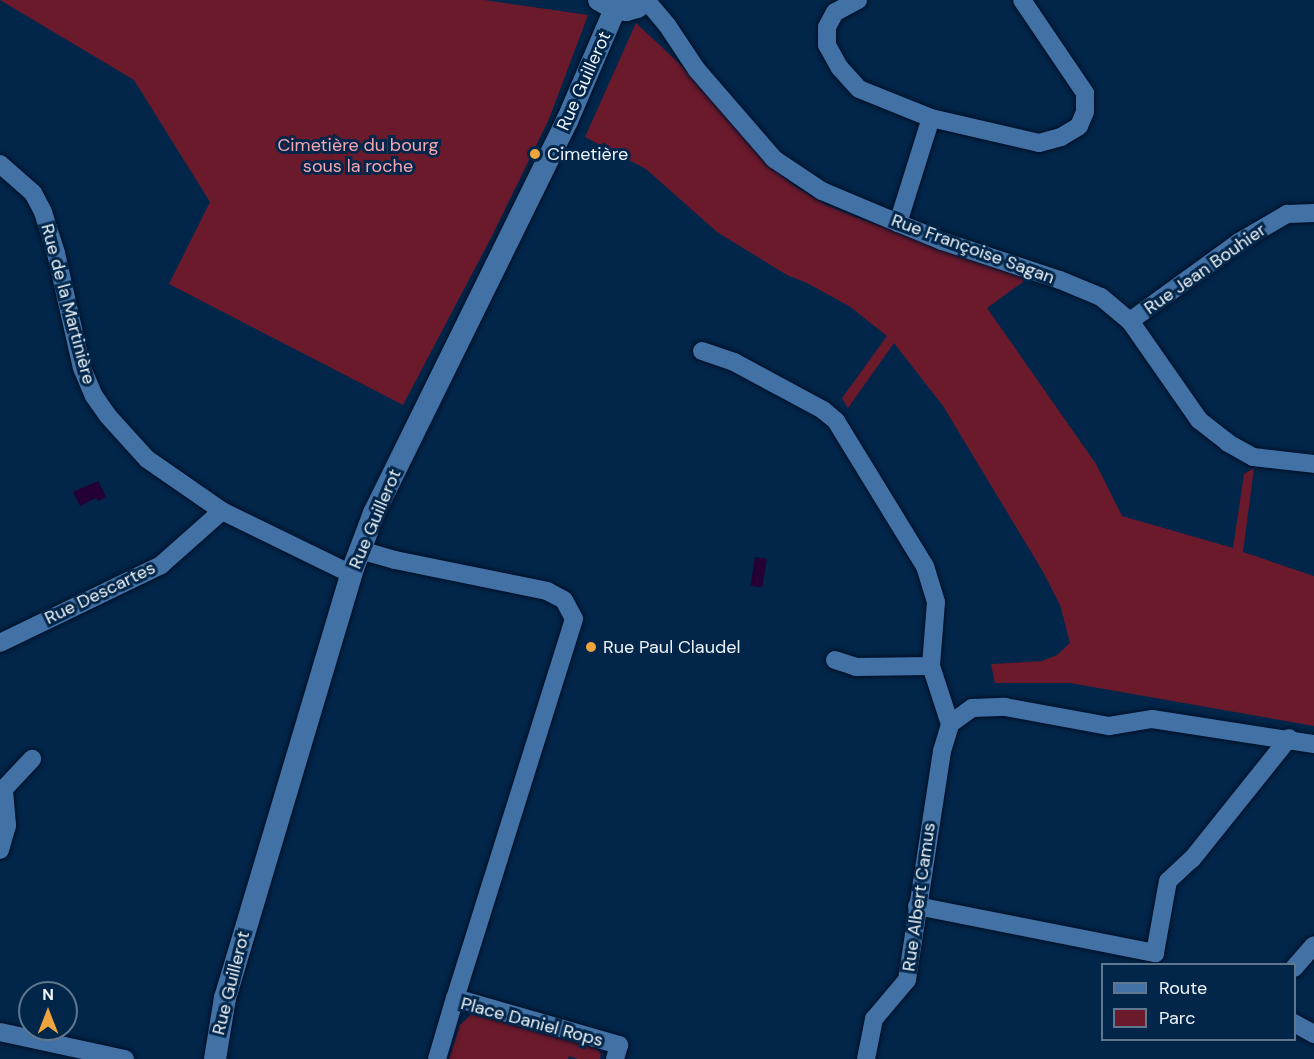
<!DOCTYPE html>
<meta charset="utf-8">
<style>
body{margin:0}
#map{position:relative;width:1314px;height:1059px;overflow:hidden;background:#022649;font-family:"DM Sans",sans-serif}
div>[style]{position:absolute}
.green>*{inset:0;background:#6b1a2c}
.water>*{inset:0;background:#240036;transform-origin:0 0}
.roads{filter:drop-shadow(0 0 2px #000f27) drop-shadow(0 0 2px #000f27)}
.minor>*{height:18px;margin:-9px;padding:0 9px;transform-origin:9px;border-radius:9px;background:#4271a5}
.tertiary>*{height:22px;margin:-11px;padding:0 11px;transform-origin:11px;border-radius:11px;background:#4271a5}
.dots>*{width:16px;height:16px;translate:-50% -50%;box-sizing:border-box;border:3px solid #022649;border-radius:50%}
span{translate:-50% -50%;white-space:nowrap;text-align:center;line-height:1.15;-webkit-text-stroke:6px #022649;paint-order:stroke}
.street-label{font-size:18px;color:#eef3f9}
.park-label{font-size:18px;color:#f6a4ae}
.poi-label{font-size:18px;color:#eef3f9}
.left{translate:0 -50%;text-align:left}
.legend{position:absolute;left:1101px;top:963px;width:195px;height:78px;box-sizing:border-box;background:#022649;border:2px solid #60788f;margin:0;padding:8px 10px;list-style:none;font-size:18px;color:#eef3f9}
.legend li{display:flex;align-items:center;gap:12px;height:30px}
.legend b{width:30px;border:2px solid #60788f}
.north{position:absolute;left:18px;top:981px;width:60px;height:60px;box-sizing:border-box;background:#022649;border:2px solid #60788f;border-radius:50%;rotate:0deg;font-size:16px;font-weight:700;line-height:24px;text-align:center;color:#eef3f9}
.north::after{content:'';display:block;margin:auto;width:21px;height:27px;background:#f0a63e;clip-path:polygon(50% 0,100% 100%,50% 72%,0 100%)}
</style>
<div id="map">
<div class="green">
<i style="clip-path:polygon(0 0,484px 0,588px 15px,549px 119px,492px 236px,403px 405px,169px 284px,210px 202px,134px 80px)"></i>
<i style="clip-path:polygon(636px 23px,682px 66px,764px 161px,793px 185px,826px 205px,863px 220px,1023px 275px,1023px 282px,987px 308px,1096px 464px,1122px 516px,1233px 548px,1244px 474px,1254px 468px,1243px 552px,1314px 576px,1314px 726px,1070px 683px,995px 683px,991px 664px,1042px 661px,1057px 655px,1070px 643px,1060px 605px,1042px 570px,943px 406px,894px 343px,848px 408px,842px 398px,887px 336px,849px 306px,807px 283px,787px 275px,717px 232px,646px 169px,585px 137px)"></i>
<i style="clip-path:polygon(481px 1012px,597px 1048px,601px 1054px,600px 1059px,578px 1059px,569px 1056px,568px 1059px,449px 1059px,460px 1025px,472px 1014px)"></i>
</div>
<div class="water">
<i style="clip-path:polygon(98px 481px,106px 497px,98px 501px,96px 498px,80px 506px,73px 492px)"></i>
<i style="left:755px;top:557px;width:12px;height:29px;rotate:9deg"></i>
</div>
<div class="roads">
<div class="minor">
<i style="left:646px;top:0;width:33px;rotate:50deg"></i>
<i style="left:667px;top:25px;width:54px;rotate:56.3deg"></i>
<i style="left:697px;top:70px;width:118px;rotate:49.1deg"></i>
<i style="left:774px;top:159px;width:58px;rotate:33.7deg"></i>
<i style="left:822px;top:191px;width:82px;rotate:22.8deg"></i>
<i style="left:898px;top:223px;width:48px;rotate:22.2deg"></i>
<i style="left:942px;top:241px;width:124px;rotate:18.3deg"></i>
<i style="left:1060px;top:280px;width:44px;rotate:22.5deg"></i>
<i style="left:1101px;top:297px;width:38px;rotate:40deg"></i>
<i style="left:1130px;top:321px;width:121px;rotate:55.1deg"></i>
<i style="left:1199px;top:420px;width:37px;rotate:38deg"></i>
<i style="left:1228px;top:443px;width:29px;rotate:29deg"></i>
<i style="left:1253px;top:457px;width:61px;rotate:6.5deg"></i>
<i style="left:858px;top:0;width:26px;rotate:152deg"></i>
<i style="left:835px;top:12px;width:17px;rotate:118deg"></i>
<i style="left:827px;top:27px;width:18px;rotate:90deg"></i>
<i style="left:827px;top:45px;width:26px;rotate:61deg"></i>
<i style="left:840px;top:68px;width:28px;rotate:48deg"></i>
<i style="left:859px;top:89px;width:78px;rotate:21.9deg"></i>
<i style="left:931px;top:118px;width:111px;rotate:13deg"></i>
<i style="left:1039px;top:143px;width:23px;rotate:-15deg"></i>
<i style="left:1061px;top:137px;width:21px;rotate:-31deg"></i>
<i style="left:1079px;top:126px;width:15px;rotate:-67deg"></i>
<i style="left:1085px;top:112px;width:19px;rotate:-90deg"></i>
<i style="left:1085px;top:93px;width:112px;rotate:-124.1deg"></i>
<i style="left:0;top:164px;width:44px;rotate:41.3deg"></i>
<i style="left:33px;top:193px;width:21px;rotate:62deg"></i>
<i style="left:43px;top:212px;width:43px;rotate:72.4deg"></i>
<i style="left:56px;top:253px;width:118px;rotate:77.3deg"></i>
<i style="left:82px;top:368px;width:30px;rotate:67deg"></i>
<i style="left:94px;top:396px;width:24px;rotate:55deg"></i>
<i style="left:108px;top:416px;width:58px;rotate:47.8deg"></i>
<i style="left:147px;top:459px;width:91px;rotate:34.7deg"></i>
<i style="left:222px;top:511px;width:144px;rotate:26deg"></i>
<i style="left:898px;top:223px;width:110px;rotate:-72.6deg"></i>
<i style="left:1130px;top:321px;width:135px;rotate:-35.9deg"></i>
<i style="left:1239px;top:242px;width:56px;rotate:-30.3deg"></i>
<i style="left:1287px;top:214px;width:27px;rotate:-2deg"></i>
<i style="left:702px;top:351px;width:34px;rotate:19deg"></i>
<i style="left:734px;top:362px;width:101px;rotate:28.3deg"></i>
<i style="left:823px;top:410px;width:17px;rotate:40deg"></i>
<i style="left:836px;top:421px;width:170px;rotate:58.5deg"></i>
<i style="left:925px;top:566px;width:38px;rotate:73deg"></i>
<i style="left:936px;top:602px;width:64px;rotate:94.5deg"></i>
<i style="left:931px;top:666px;width:61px;rotate:71.9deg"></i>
<i style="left:360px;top:550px;width:36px;rotate:16deg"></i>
<i style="left:395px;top:560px;width:155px;rotate:11.5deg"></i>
<i style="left:547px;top:591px;width:19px;rotate:28deg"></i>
<i style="left:564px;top:600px;width:21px;rotate:62deg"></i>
<i style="left:574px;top:619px;width:397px;rotate:107.4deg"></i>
<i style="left:0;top:643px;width:179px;rotate:-25.8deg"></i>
<i style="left:161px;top:565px;width:81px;rotate:-41.5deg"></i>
<i style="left:835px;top:660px;width:22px;rotate:18deg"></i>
<i style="left:856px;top:667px;width:75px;rotate:-0.8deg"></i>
<i style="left:950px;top:724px;width:27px;rotate:-36deg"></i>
<i style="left:972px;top:708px;width:33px;rotate:-2deg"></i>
<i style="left:1005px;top:707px;width:106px;rotate:10.4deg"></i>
<i style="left:1109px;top:726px;width:44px;rotate:-9.2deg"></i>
<i style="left:1152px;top:719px;width:164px;rotate:8.8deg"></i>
<i style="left:0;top:793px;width:47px;rotate:-46.7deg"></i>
<i style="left:0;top:850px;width:26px;rotate:-74deg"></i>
<i style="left:7px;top:825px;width:37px;rotate:-95deg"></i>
<i style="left:917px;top:906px;width:243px;rotate:11.2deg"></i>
<i style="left:1155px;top:953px;width:73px;rotate:-79.8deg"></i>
<i style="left:1168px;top:881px;width:33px;rotate:-43deg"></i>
<i style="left:1192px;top:859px;width:155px;rotate:-51.3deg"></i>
<i style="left:1294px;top:968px;width:30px;rotate:-49deg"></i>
<i style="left:1294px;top:1023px;width:23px;rotate:29deg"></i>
<i style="left:0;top:1032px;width:128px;rotate:12.2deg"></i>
<i style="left:437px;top:1059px;width:64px;rotate:-73.6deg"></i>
<i style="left:455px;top:998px;width:171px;rotate:16deg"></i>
<i style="left:619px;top:1045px;width:15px;rotate:106deg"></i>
<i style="left:866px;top:1059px;width:41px;rotate:-78.7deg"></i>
<i style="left:874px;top:1019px;width:51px;rotate:-49.8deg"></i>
<i style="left:907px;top:980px;width:232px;rotate:-81.3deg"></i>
<i style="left:942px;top:751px;width:28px;rotate:-73deg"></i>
</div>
<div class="tertiary">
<i style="left:599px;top:0;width:18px;rotate:29deg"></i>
<i style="left:615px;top:9px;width:11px;rotate:5deg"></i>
<i style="left:626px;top:10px;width:11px;rotate:-15deg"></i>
<i style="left:637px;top:7px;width:12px;rotate:-35deg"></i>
<i style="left:215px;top:1059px;width:62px;rotate:-80.7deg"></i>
<i style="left:225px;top:998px;width:442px;rotate:-73.4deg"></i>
<i style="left:351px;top:574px;width:65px;rotate:-69.3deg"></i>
<i style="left:374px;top:513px;width:437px;rotate:-63.8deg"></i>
<i style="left:567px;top:121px;width:122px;rotate:-66.8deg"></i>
</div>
</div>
<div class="dots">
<i style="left:535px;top:154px;background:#f0a63e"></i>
<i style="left:591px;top:647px;background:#f0a63e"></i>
</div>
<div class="street-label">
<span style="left:584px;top:81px;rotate:-66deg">Rue Guillerot</span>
<span style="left:973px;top:249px;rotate:20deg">Rue Françoise Sagan</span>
<span style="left:1205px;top:269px;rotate:-35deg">Rue Jean Bouhier</span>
<span style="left:68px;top:304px;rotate:75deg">Rue de la Martinière</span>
<span style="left:375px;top:519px;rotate:-67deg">Rue Guillerot</span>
<span style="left:100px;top:593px;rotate:-26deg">Rue Descartes</span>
<span style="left:919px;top:897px;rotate:-82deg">Rue Albert Camus</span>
<span style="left:231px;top:983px;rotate:-76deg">Rue Guillerot</span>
<span style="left:532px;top:1022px;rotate:15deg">Place Daniel Rops</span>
</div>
<div class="park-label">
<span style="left:358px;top:156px">Cimetière du bourg<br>sous la roche</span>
</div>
<div class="poi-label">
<span class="left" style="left:547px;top:154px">Cimetière</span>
<span class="left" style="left:603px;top:647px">Rue Paul Claudel</span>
</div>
<ul class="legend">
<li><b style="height:8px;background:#4271a5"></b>Route</li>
<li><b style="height:16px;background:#6b1a2c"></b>Parc</li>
</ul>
<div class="north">N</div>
</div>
